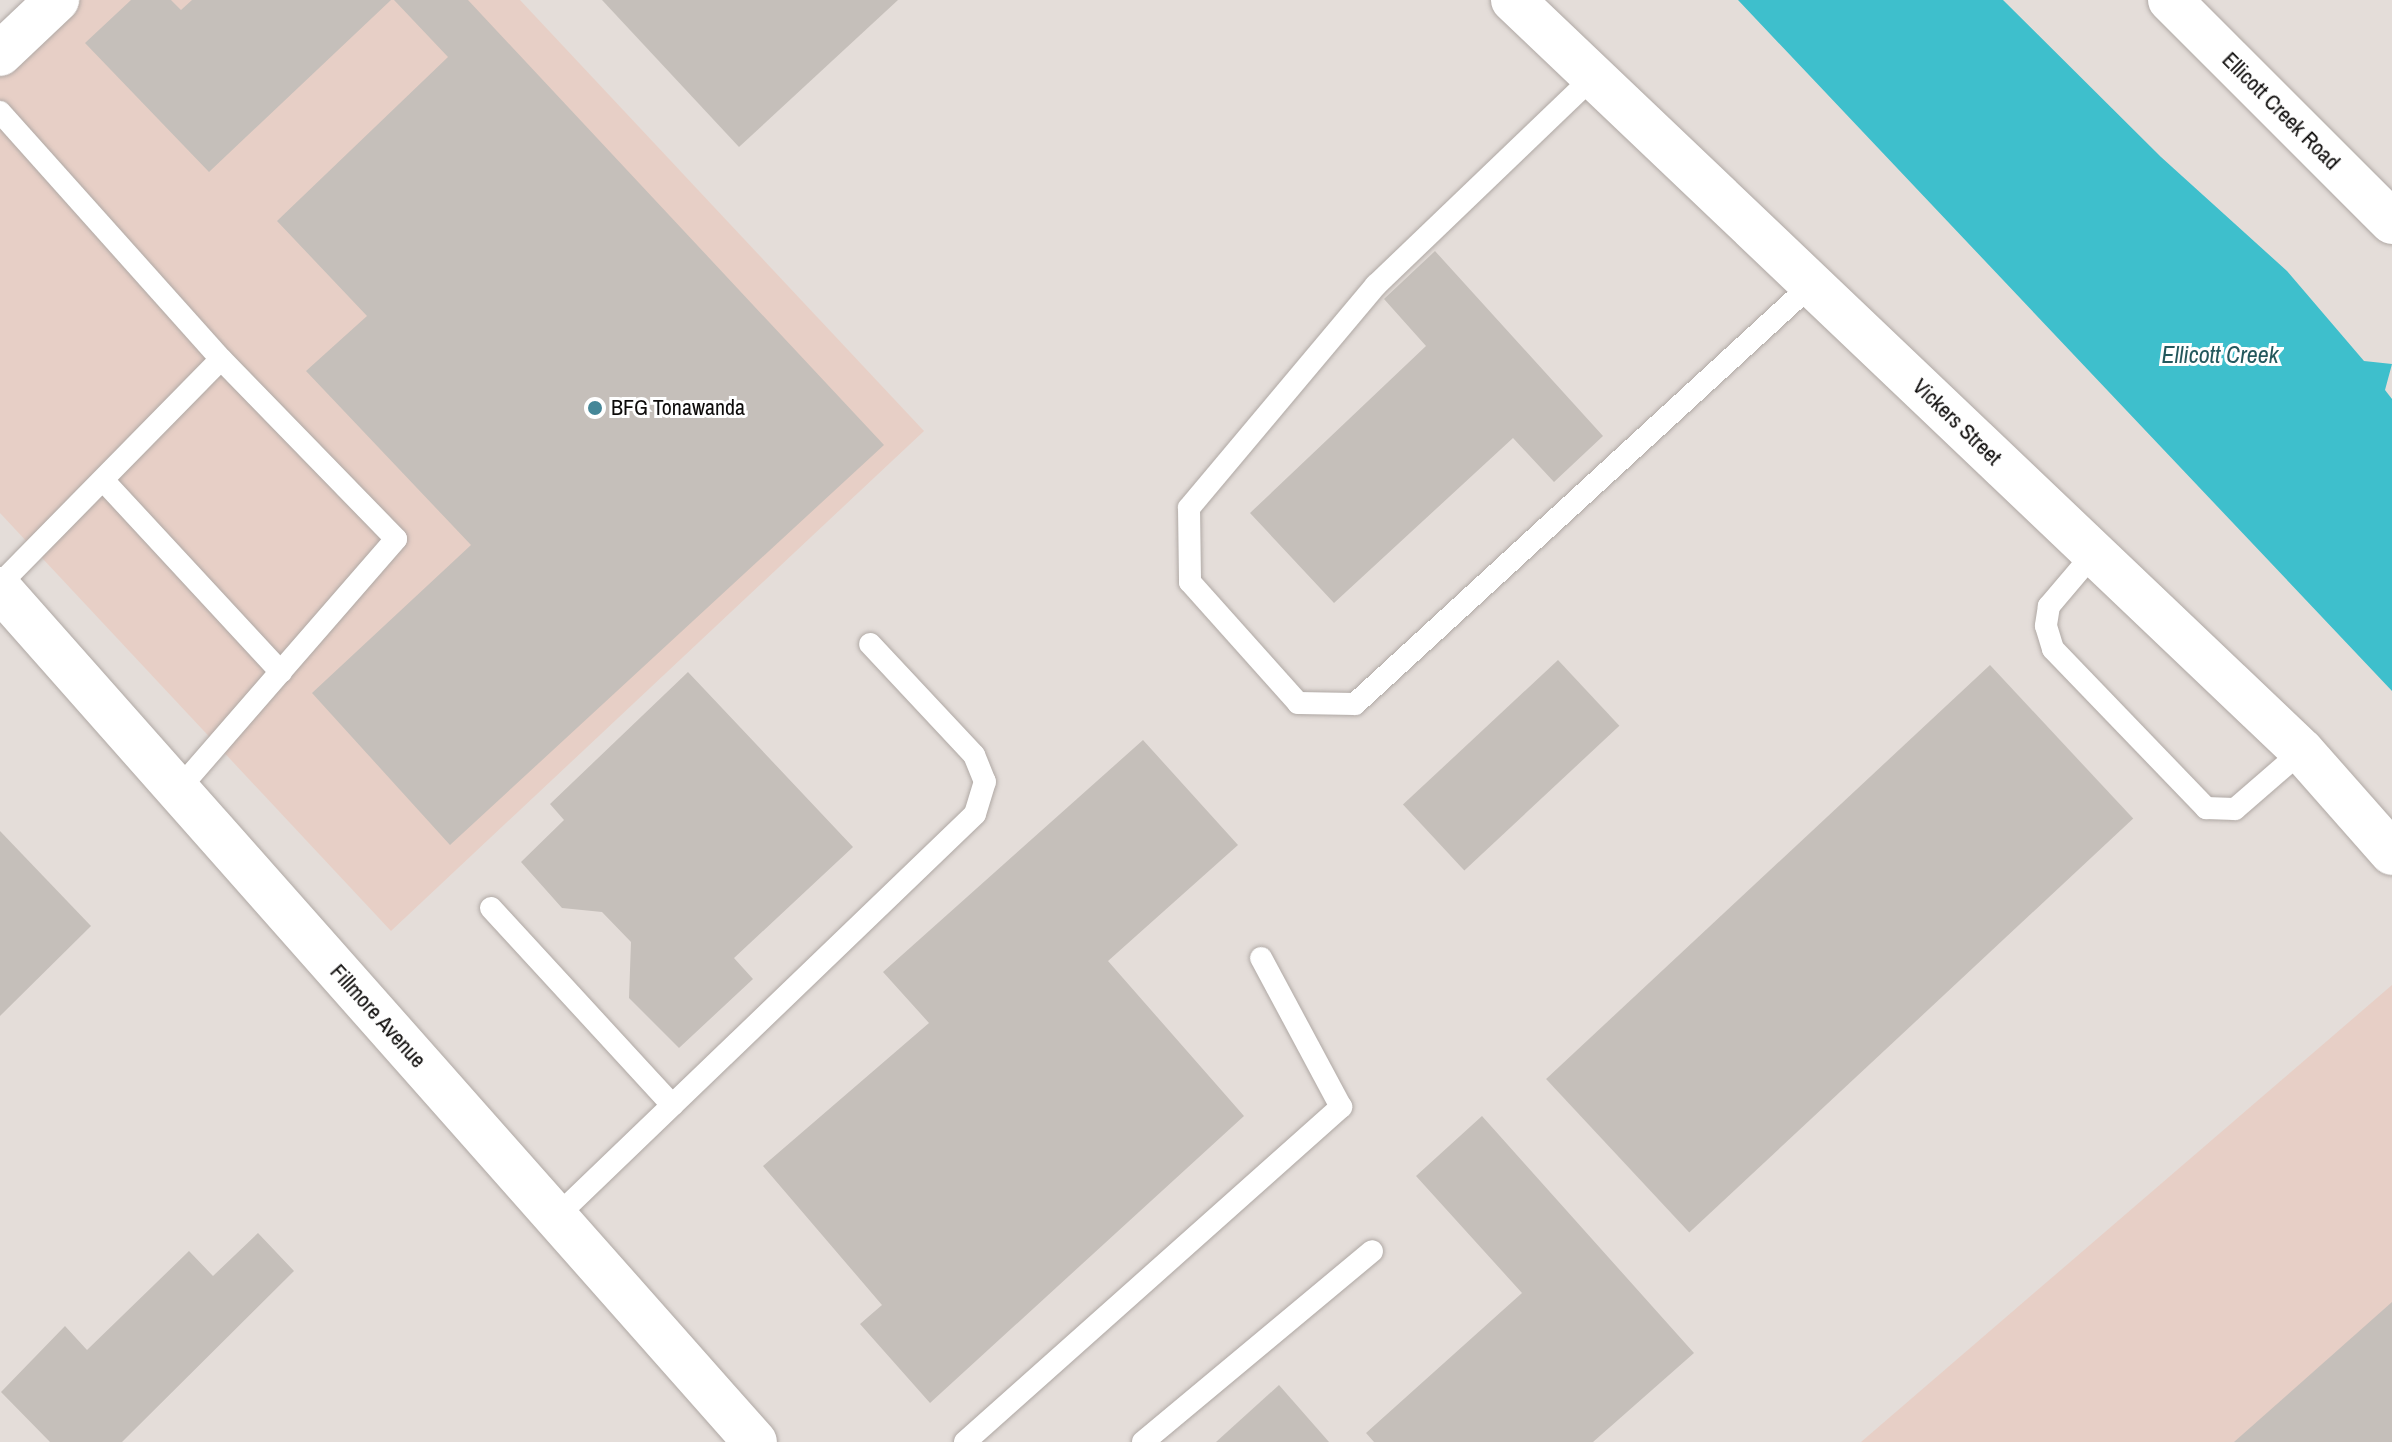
<!DOCTYPE html>
<style>
body{margin:0}
#map{position:relative;width:2392px;height:1442px;overflow:hidden;background:#e4ddd9;font-family:"Archivo Narrow",sans-serif}
div>[style]{position:absolute}
.industrial>*{inset:0;background:#e7cfc6}
.water>*{inset:0;background:#3ebfcc}
.building>*{inset:0;background:#c5bfba;transform-origin:0 0}
.roads{filter:drop-shadow(0 0 2px #afa8a4) drop-shadow(0 0 2px #afa8a4)}
.lane>*{height:22px;margin:-11px;padding:0 11px;transform-origin:11px;border-radius:11px;background:#fff}
.street>*{height:44px;margin:-22px;padding:0 22px;transform-origin:22px;border-radius:22px;background:#fff}
.secondary>*{height:44px;margin:-22px;padding:0 22px;transform-origin:22px;border-radius:22px;background:#fff}
.dots>*{width:22px;height:22px;translate:-50% -50%;box-sizing:border-box;border:4px solid #fff;border-radius:50%}
span{translate:-50% -50%;white-space:nowrap;text-align:center;line-height:1.15;-webkit-text-stroke:6px #fff;paint-order:stroke}
.street-label{font-size:22px;color:#0d0b0a}
.poi-label{font-size:22px;color:#0d0b0a}
.left{translate:0 -50%;text-align:left}
.water-label{font-size:24px;color:#23585d;font-style:italic}
</style>
<div id="map">
<div class="industrial">
<i style="clip-path:polygon(57px 0,520px 0,924px 431px,391px 931px,0 513px,0 53px)"></i>
<i style="clip-path:polygon(2392px 985px,2392px 1442px,1861px 1442px)"></i>
</div>
<div class="water">
<i style="clip-path:polygon(1738px 0,2003px 0,2161px 157px,2287px 271px,2364px 361px,2392px 364px,2385px 390px,2392px 399px,2392px 691px)"></i>
</div>
<div class="building">
<i style="clip-path:polygon(131px 0,171px 0,181px 10px,192px 0,391px 0,209px 172px,85px 43px)"></i>
<i style="clip-path:polygon(394px 0,468px 0,884px 445px,450px 845px,312px 693px,471px 545px,306px 371px,367px 316px,277px 221px,448px 57px)"></i>
<i style="clip-path:polygon(602px 0,898px 0,739px 147px)"></i>
<i style="clip-path:polygon(1435px 251px,1603px 436px,1554px 482px,1513px 438px,1334px 603px,1250px 513px,1426px 346px,1384px 299px)"></i>
<i style="left:1558px;top:660px;width:90px;height:212px;rotate:47deg"></i>
<i style="left:1990px;top:665px;width:210px;height:607px;rotate:47deg"></i>
<i style="clip-path:polygon(688px 672px,853px 847px,734px 958px,753px 979px,679px 1048px,629px 998px,631px 942px,602px 912px,562px 908px,521px 862px,564px 820px,550px 804px)"></i>
<i style="clip-path:polygon(1143px 740px,1238px 845px,1108px 961px,1244px 1116px,930px 1403px,860px 1324px,882px 1305px,763px 1166px,929px 1023px,883px 972px)"></i>
<i style="clip-path:polygon(0 831px,91px 926px,0 1016px)"></i>
<i style="clip-path:polygon(1482px 1116px,1694px 1353px,1593px 1442px,1374px 1442px,1366px 1433px,1522px 1293px,1416px 1176px)"></i>
<i style="clip-path:polygon(258px 1233px,294px 1271px,122px 1442px,50px 1442px,1px 1392px,65px 1326px,87px 1350px,189px 1251px,213px 1276px)"></i>
<i style="clip-path:polygon(2392px 1302px,2392px 1442px,2234px 1442px)"></i>
<i style="clip-path:polygon(1279px 1385px,1329px 1442px,1216px 1442px)"></i>
</div>
<div class="roads">
<div class="lane">
<i style="left:1593px;top:77px;width:301px;rotate:136.2deg"></i>
<i style="left:1376px;top:285px;width:291px;rotate:130deg"></i>
<i style="left:1189px;top:508px;width:74px;rotate:89.2deg"></i>
<i style="left:1190px;top:582px;width:162px;rotate:48.2deg"></i>
<i style="left:1298px;top:703px;width:57px;rotate:1deg"></i>
<i style="left:1355px;top:704px;width:621px;rotate:-42.58deg"></i>
<i style="left:0;top:112px;width:331px;rotate:48.2deg"></i>
<i style="left:103px;top:480px;width:262px;rotate:47.2deg"></i>
<i style="left:2094px;top:553px;width:70px;rotate:130.3deg"></i>
<i style="left:2049px;top:606px;width:20px;rotate:99deg"></i>
<i style="left:2046px;top:626px;width:24px;rotate:73deg"></i>
<i style="left:2053px;top:649px;width:221px;rotate:46.1deg"></i>
<i style="left:2206px;top:808px;width:29px;rotate:2deg"></i>
<i style="left:2235px;top:809px;width:89px;rotate:-40.9deg"></i>
<i style="left:0;top:584px;width:315px;rotate:-45.5deg"></i>
<i style="left:221px;top:359px;width:251px;rotate:45.8deg"></i>
<i style="left:396px;top:539px;width:332px;rotate:131deg"></i>
<i style="left:491px;top:908px;width:268px;rotate:47.4deg"></i>
<i style="left:556px;top:1217px;width:581px;rotate:-43.88deg"></i>
<i style="left:975px;top:814px;width:34px;rotate:-73deg"></i>
<i style="left:985px;top:782px;width:29px;rotate:-112deg"></i>
<i style="left:974px;top:755px;width:152px;rotate:-133.1deg"></i>
<i style="left:965px;top:1442px;width:504px;rotate:-41.7deg"></i>
<i style="left:1341px;top:1107px;width:169px;rotate:-118.2deg"></i>
<i style="left:1143px;top:1442px;width:298px;rotate:-39.8deg"></i>
</div>
<div class="street">
<i style="left:1513px;top:0;width:1089px;rotate:43.59deg"></i>
<i style="left:2302px;top:751px;width:136px;rotate:48.6deg"></i>
<i style="left:0;top:54px;width:79px;rotate:-43.5deg"></i>
<i style="left:0;top:589px;width:1139px;rotate:48.49deg"></i>
</div>
<div class="secondary">
<i style="left:2170px;top:0;width:314px;rotate:45deg"></i>
</div>
</div>
<div class="dots">
<i style="left:595px;top:408px;background:#458798"></i>
</div>
<div class="street-label">
<span style="left:2281px;top:111px;rotate:45deg">Ellicott Creek Road</span>
<span style="left:1957px;top:422px;rotate:44deg">Vickers Street</span>
<span style="left:378px;top:1016px;rotate:48deg">Fillmore Avenue</span>
</div>
<div class="poi-label">
<span class="left" style="left:611px;top:408px">BFG Tonawanda</span>
</div>
<div class="water-label">
<span style="left:2220px;top:355px">Ellicott Creek</span>
</div>
</div>
